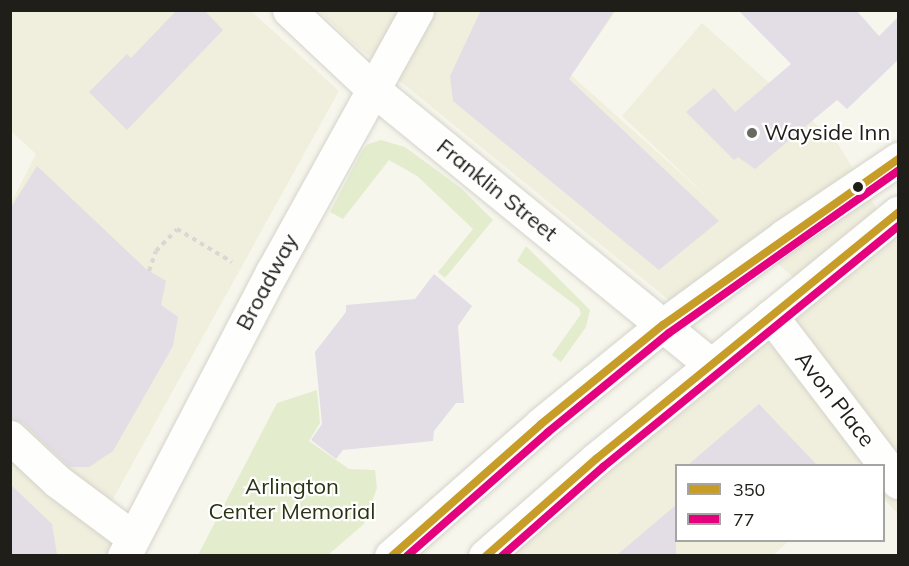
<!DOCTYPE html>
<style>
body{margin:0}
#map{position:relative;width:909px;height:566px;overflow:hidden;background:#f7f6ec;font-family:Mulish,sans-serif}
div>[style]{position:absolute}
.built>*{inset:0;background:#f0eedc}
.green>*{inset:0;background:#e3edce}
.building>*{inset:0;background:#e3dde6}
.path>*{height:4px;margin-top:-2px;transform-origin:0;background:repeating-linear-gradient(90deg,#d8d7d4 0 4.5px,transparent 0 9px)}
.roads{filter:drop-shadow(0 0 2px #d4d3cc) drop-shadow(0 0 2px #d4d3cc)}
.street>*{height:33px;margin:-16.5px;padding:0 16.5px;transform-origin:16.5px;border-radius:16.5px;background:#fefefc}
.primary>*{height:33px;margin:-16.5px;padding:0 16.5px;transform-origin:16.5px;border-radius:16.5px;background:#fefefc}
.highway>*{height:33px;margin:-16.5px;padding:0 16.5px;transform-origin:16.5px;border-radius:16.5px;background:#fefefc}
.bus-1>*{height:8px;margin:-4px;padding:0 4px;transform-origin:4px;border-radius:4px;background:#c79d27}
.bus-2>*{height:8px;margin:-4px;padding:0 4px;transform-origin:4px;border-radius:4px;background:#e5007d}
.dots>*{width:16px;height:16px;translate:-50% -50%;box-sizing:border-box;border:3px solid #fff;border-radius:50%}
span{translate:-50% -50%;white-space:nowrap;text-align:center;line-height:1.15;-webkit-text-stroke:4.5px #fff;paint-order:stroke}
.poi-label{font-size:22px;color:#1f1e18}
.left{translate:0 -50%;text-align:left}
.street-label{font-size:22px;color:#1f1e18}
.park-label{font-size:22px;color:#293414}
.frame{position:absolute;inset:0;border:12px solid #1f1e18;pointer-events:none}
.legend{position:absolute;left:675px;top:464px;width:210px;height:78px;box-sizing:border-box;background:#fff;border:2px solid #a5a5a3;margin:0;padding:8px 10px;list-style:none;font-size:18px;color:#1f1e18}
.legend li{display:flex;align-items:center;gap:12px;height:30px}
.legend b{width:30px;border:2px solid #a5a5a3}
</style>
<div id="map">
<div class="built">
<i style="clip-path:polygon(11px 11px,251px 11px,339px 91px,104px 515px,11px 431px,11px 203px,36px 154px,11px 131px)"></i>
<i style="clip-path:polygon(319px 11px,616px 11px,571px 75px,713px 202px,622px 116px,702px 23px,838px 144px,898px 244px,898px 514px,884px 499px,884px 466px,676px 466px,676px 540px,789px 541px,773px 555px,506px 555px,818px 301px,752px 239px,670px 301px,353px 43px)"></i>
<i style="clip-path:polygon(10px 452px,124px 535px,113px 555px,11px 555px)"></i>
</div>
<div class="green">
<i style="clip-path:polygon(381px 140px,405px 147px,461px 188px,493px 220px,445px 278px,438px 272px,473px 229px,417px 176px,389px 160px,343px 219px,330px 212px,362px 151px,368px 144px)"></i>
<i style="clip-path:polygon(526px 246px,590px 310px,586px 327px,561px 362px,552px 355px,581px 314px,579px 308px,517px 261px)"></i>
<i style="clip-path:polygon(317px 390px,320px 423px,309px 441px,349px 469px,375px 470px,377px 488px,364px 524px,328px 555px,198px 555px,277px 403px)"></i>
</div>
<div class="building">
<i style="clip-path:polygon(177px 10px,204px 10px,223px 30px,127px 130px,89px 92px,127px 54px,131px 58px)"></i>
<i style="clip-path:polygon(481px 10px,615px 10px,569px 79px,719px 221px,659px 270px,453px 101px,450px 76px)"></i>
<i style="clip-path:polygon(738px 10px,856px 10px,879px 36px,898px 17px,898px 60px,847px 109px,837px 100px,755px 169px,738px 157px,734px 160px,686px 112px,714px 88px,735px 112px,791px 64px)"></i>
<i style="clip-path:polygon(37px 166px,146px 269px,166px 281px,161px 305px,178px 317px,173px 346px,113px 451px,89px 467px,69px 467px,23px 423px,10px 419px,10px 209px)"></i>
<i style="clip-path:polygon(434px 274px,472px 306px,458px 326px,464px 403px,456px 403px,434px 431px,433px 441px,343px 450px,336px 459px,311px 440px,322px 424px,315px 352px,346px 312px,346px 305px,415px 299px)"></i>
<i style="clip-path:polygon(759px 404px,817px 465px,688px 465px)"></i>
<i style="clip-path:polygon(10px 484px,52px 524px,57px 555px,10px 555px)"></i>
<i style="clip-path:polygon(676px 505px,676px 555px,617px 555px)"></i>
</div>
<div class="path">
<i style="left:149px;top:271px;width:21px;rotate:-71deg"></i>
<i style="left:156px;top:251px;width:30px;rotate:-46deg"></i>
<i style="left:177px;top:229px;width:64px;rotate:31deg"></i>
</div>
<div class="roads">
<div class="street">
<i style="left:289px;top:10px;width:117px;rotate:43.3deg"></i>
<i style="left:374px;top:90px;width:434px;rotate:39.2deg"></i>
<i style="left:771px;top:316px;width:209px;rotate:52.6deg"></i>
<i style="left:10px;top:437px;width:64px;rotate:43.1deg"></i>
<i style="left:57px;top:481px;width:94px;rotate:36.7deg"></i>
</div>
<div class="primary">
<i style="left:124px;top:556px;width:320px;rotate:-62.5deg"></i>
<i style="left:272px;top:272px;width:299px;rotate:-61deg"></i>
</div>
<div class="highway">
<i style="left:391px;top:556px;width:200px;rotate:-41.3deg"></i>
<i style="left:541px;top:424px;width:157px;rotate:-39.1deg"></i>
<i style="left:663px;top:325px;width:150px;rotate:-36.3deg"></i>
<i style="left:784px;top:236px;width:138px;rotate:-34deg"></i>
<i style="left:485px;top:556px;width:147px;rotate:-41.1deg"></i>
<i style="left:596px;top:459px;width:390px;rotate:-39.2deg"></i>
</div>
</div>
<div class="bus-1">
<i style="left:392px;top:556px;width:199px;rotate:-41.5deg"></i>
<i style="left:541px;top:424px;width:157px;rotate:-39.1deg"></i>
<i style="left:663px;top:325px;width:288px;rotate:-35.2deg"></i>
<i style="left:486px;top:556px;width:147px;rotate:-41.4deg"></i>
<i style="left:596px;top:459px;width:390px;rotate:-39.2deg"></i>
</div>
<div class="bus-2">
<i style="left:407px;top:556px;width:188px;rotate:-41.3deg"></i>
<i style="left:548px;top:432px;width:156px;rotate:-39.3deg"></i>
<i style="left:669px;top:333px;width:281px;rotate:-35.3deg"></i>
<i style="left:502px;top:556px;width:135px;rotate:-41.4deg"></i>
<i style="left:603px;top:467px;width:381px;rotate:-39.2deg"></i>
</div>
<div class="dots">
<i style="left:752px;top:133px;background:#6b6a62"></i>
<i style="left:858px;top:187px;background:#1f1e18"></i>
</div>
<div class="poi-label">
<span class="left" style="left:764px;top:133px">Wayside Inn</span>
</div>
<div class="street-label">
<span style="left:497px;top:190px;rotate:39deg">Franklin Street</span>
<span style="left:267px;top:282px;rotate:-62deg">Broadway</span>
<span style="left:835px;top:399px;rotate:52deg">Avon Place</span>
</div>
<div class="park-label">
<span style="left:292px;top:499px">Arlington<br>Center Memorial</span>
</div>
<div class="frame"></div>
<ul class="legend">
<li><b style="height:8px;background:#c79d27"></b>350</li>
<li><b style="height:8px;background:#e5007d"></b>77</li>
</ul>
</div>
